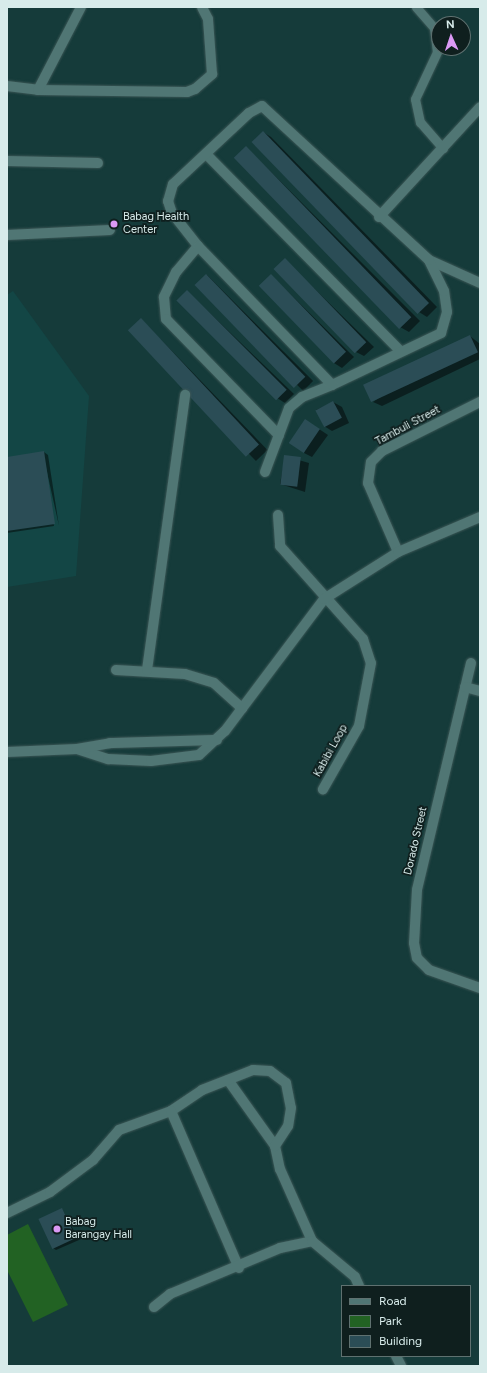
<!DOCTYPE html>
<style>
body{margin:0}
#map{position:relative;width:487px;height:1373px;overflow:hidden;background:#153b3a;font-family:Figtree,sans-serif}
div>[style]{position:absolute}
.built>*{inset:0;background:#134645}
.green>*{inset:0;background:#226223}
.shadow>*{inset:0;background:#0007;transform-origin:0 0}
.building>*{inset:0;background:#2b4d56;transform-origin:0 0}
.roads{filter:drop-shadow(0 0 1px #3b5655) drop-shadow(0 0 1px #3b5655)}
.lane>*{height:9px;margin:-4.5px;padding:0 4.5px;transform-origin:4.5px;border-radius:4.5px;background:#507674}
.street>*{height:10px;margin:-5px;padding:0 5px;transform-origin:5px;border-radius:5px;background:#507674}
.dots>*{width:11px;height:11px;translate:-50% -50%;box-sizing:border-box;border:2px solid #0f1f1e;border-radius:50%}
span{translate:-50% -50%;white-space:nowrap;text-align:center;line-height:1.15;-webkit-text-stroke:3.5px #0f1f1e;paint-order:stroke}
.poi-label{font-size:11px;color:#d7ebea}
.left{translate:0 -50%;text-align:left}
.street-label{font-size:11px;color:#d7ebea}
.frame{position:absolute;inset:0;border:8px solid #d7ebea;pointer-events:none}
.legend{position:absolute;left:341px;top:1285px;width:130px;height:72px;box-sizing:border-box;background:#0f1f1e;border:1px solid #5f7170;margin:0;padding:5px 7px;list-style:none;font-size:12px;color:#d7ebea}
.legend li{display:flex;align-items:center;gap:8px;height:20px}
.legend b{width:20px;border:1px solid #5f7170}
.north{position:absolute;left:431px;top:16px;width:40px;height:40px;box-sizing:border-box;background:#0f1f1e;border:1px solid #5f7170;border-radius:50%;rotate:357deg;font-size:11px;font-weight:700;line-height:16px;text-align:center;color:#d7ebea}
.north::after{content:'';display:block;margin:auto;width:14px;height:18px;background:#db99f5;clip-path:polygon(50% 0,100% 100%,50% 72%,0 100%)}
</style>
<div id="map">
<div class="built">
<i style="clip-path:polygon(13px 291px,89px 396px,76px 576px,7px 587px,7px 295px)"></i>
</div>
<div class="green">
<i style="clip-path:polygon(28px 1224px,68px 1305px,33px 1322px,7px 1270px,7px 1235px)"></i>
</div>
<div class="shadow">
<i style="clip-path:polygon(263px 132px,271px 137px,437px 307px,427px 317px,419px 312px)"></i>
<i style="clip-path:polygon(246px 147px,420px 321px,409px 332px,400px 327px)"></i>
<i style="clip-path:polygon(285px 260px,374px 347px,364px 356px,356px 352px)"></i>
<i style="left:207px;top:275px;width:150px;height:14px;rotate:45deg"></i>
<i style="clip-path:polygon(272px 276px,354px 357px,342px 368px,334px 363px)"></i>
<i style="clip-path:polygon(187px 291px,294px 394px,285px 403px,277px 398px)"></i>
<i style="left:141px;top:319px;width:182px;height:16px;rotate:46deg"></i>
<i style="clip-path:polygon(470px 336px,480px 344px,480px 359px,382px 406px,373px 402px)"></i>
<i style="clip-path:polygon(333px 402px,342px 407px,349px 423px,332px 431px,324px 426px,316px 410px)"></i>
<i style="clip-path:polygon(313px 425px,328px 435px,312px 457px,304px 453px)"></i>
<i style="clip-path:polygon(44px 452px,48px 455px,59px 526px,43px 454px,54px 526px,7px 533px,7px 458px)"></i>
<i style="clip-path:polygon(285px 456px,309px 463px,305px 492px,280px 484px)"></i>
<i style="clip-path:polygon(62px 1209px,79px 1240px,56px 1250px,53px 1248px)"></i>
</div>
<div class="building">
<i style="left:263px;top:131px;width:239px;height:16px;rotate:46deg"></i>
<i style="left:246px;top:146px;width:238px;height:17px;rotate:46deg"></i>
<i style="left:285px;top:258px;width:117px;height:16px;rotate:46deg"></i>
<i style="left:206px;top:274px;width:143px;height:16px;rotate:46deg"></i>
<i style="left:271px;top:274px;width:108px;height:17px;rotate:46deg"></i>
<i style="left:187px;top:290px;width:141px;height:15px;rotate:45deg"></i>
<i style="left:141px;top:318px;width:173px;height:18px;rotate:47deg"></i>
<i style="left:470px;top:335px;width:19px;height:118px;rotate:65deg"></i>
<i style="left:333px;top:401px;width:19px;height:20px;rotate:62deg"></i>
<i style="left:305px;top:419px;width:18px;height:29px;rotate:34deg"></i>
<i style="clip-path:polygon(44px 451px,55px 524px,7px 531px,7px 457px)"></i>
<i style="left:284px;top:455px;width:17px;height:30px;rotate:7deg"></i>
<i style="left:62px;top:1208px;width:33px;height:26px;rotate:65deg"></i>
</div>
<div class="roads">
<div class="lane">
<i style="left:416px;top:7px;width:28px;rotate:49deg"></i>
<i style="left:434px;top:28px;width:24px;rotate:83deg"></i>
<i style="left:437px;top:52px;width:52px;rotate:115.1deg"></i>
<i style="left:415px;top:99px;width:24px;rotate:78deg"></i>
<i style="left:420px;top:122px;width:35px;rotate:49deg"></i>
</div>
<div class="street">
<i style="left:7px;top:86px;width:31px;rotate:7deg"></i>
<i style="left:38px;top:90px;width:149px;rotate:0.8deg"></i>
<i style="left:187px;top:92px;width:9px;rotate:-21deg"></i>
<i style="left:195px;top:89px;width:23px;rotate:-41deg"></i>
<i style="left:212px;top:74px;width:55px;rotate:-94.2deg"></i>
<i style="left:208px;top:19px;width:13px;rotate:-117deg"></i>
<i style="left:38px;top:90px;width:93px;rotate:-62.6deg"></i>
<i style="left:207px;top:155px;width:276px;rotate:45.4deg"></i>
<i style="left:7px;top:161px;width:91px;rotate:1.3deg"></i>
<i style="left:379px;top:217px;width:149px;rotate:-47.4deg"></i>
<i style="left:7px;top:235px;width:103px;rotate:-2.8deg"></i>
<i style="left:198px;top:246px;width:34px;rotate:130deg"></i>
<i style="left:176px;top:272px;width:28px;rotate:116deg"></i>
<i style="left:164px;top:297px;width:22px;rotate:85deg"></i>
<i style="left:166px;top:319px;width:162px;rotate:45.8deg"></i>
<i style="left:429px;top:260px;width:56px;rotate:24.3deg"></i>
<i style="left:265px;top:472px;width:68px;rotate:-69.4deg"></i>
<i style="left:289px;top:408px;width:17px;rotate:-40deg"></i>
<i style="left:302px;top:397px;width:32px;rotate:-22deg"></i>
<i style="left:332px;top:385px;width:121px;rotate:-25.5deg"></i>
<i style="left:441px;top:333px;width:22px;rotate:-74deg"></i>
<i style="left:447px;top:312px;width:21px;rotate:-98deg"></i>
<i style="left:444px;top:291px;width:34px;rotate:-116deg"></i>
<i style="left:429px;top:260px;width:227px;rotate:-137.3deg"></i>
<i style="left:262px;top:106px;width:15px;rotate:152deg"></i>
<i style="left:249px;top:113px;width:104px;rotate:136.9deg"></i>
<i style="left:173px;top:184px;width:18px;rotate:106deg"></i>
<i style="left:168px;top:201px;width:13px;rotate:72deg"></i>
<i style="left:172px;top:213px;width:42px;rotate:51.8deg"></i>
<i style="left:198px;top:246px;width:193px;rotate:46deg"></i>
<i style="left:278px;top:515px;width:31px;rotate:86deg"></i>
<i style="left:280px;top:546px;width:125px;rotate:48.3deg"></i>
<i style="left:363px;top:639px;width:25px;rotate:72deg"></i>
<i style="left:371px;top:663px;width:64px;rotate:100.8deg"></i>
<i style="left:359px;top:726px;width:73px;rotate:119.7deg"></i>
<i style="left:398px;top:552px;width:75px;rotate:-113.5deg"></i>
<i style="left:368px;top:483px;width:21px;rotate:-82deg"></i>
<i style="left:371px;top:462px;width:16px;rotate:-45deg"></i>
<i style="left:382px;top:451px;width:110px;rotate:-26.6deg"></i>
<i style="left:471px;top:663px;width:233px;rotate:103.4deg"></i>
<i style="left:417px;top:890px;width:53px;rotate:93.2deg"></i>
<i style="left:414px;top:943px;width:15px;rotate:79deg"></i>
<i style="left:417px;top:958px;width:17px;rotate:45deg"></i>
<i style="left:429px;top:970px;width:54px;rotate:19.4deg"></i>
<i style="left:116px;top:670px;width:69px;rotate:3.3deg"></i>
<i style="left:185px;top:674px;width:30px;rotate:17deg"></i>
<i style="left:214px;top:683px;width:38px;rotate:42deg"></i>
<i style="left:147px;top:670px;width:278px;rotate:-82.1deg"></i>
<i style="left:465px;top:687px;width:16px;rotate:15deg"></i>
<i style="left:77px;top:749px;width:33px;rotate:18deg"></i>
<i style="left:108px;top:759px;width:43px;rotate:2.7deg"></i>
<i style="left:151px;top:761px;width:48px;rotate:-7.1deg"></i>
<i style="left:199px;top:755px;width:35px;rotate:-43deg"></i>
<i style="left:225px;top:731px;width:165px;rotate:-53.1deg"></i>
<i style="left:324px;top:599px;width:88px;rotate:-32.4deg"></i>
<i style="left:398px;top:552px;width:89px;rotate:-23.1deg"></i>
<i style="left:7px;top:752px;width:70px;rotate:-2.5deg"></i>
<i style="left:77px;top:749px;width:34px;rotate:-10deg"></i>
<i style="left:110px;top:743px;width:107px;rotate:-1.6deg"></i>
<i style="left:228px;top:1080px;width:81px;rotate:54.5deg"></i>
<i style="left:275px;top:1146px;width:24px;rotate:78deg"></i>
<i style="left:280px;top:1169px;width:79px;rotate:66deg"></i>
<i style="left:171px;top:1111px;width:37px;rotate:-34deg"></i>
<i style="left:202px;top:1090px;width:55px;rotate:-21.4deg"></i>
<i style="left:253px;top:1070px;width:17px;rotate:3deg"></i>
<i style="left:270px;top:1071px;width:20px;rotate:37deg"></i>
<i style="left:286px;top:1083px;width:25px;rotate:79deg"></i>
<i style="left:291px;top:1108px;width:18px;rotate:99deg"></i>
<i style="left:288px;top:1126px;width:24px;rotate:123deg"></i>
<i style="left:7px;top:1213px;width:48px;rotate:-26deg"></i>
<i style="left:50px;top:1192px;width:54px;rotate:-36.7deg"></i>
<i style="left:93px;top:1160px;width:40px;rotate:-49deg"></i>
<i style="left:119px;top:1130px;width:55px;rotate:-20.1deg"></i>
<i style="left:171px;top:1111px;width:171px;rotate:66.6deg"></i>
<i style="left:154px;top:1307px;width:21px;rotate:-39deg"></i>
<i style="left:170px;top:1294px;width:119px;rotate:-22.7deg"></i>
<i style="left:280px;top:1248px;width:33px;rotate:-12deg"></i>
<i style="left:312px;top:1241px;width:56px;rotate:39.9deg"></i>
<i style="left:355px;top:1277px;width:10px;rotate:66deg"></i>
<i style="left:396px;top:1356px;width:11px;rotate:63deg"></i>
</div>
</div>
<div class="dots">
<i style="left:114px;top:224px;background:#db99f5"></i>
<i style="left:57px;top:1229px;background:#db99f5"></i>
</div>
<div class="poi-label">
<span class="left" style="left:123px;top:224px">Babag Health<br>Center</span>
<span class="left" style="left:65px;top:1229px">Babag<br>Barangay Hall</span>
</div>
<div class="street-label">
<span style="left:408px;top:426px;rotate:-28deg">Tambuli Street</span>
<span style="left:331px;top:751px;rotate:-61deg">Kabibi Loop</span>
<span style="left:416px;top:841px;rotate:-77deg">Dorado Street</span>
</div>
<div class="frame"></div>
<ul class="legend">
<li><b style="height:5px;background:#507674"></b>Road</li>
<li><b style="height:11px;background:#226223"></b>Park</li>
<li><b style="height:11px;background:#2b4d56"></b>Building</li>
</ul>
<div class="north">N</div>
</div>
